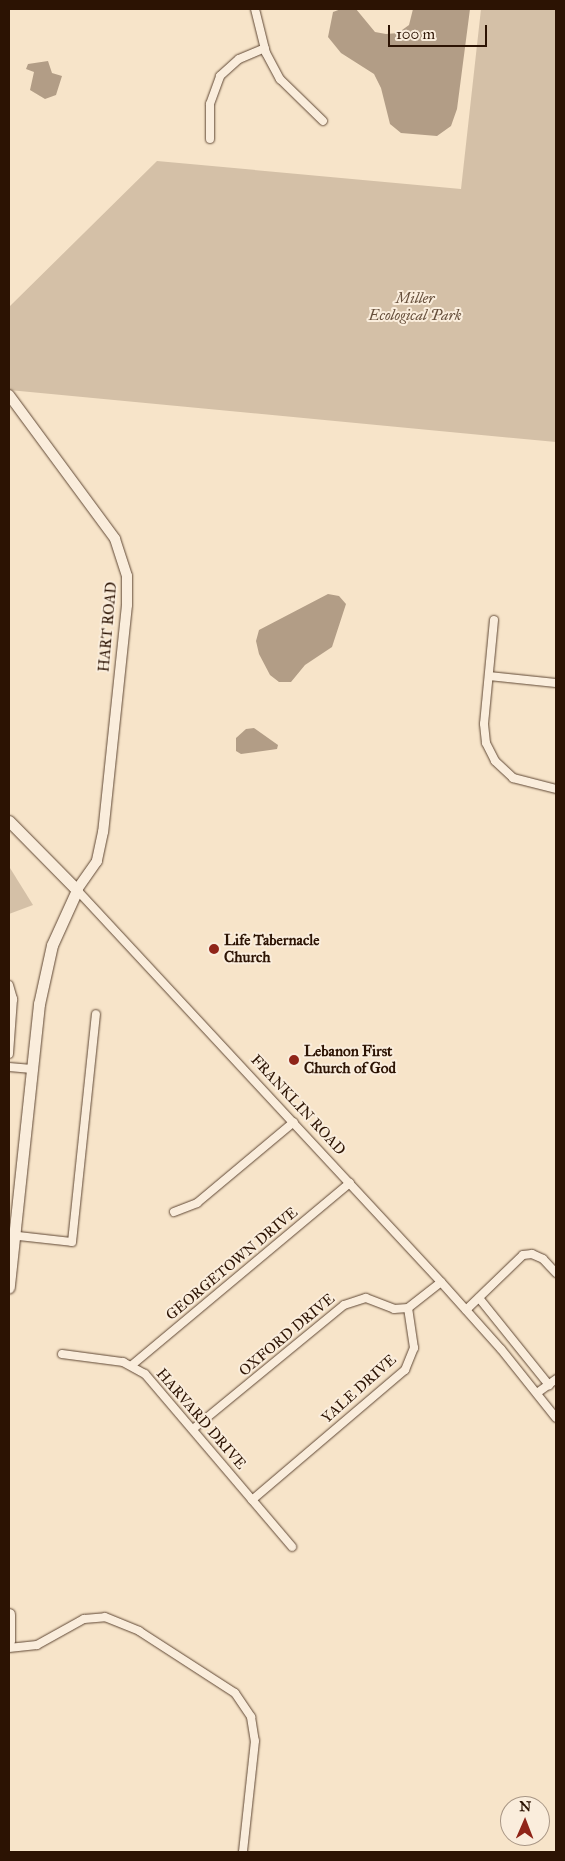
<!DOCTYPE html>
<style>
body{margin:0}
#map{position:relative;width:565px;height:1861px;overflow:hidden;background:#f7e4c9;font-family:"IM FELL Great Primer",serif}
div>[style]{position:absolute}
.green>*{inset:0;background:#d4c0a7}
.water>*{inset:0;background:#b29d86}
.roads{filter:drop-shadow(0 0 1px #5f4734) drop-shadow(0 0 1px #5f4734)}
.minor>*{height:8px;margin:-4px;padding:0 4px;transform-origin:4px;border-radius:4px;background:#faeddc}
.tertiary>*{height:10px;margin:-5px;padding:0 5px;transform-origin:5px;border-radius:5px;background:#faeddc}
.secondary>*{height:11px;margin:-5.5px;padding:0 5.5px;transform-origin:5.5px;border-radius:5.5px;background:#faeddc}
.dots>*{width:14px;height:14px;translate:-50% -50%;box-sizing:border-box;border:2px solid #faeddc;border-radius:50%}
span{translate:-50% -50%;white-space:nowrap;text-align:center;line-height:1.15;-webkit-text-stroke:4px #faeddc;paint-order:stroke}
.park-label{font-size:15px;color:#67503c;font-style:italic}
.street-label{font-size:15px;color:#2c1303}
.poi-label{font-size:15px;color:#2c1303;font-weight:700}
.left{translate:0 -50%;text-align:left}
.frame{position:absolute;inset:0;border:10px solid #2c1303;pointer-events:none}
.north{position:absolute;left:500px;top:1796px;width:50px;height:50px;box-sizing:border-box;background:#faeddc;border:1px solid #a89685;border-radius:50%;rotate:1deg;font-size:14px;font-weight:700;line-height:20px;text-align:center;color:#2c1303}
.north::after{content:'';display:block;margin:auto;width:18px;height:22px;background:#8f2418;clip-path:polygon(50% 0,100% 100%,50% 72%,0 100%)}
.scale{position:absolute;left:388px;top:25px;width:99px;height:22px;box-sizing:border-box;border:2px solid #2c1303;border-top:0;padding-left:6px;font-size:15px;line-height:18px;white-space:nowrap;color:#2c1303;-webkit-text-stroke:4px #faeddc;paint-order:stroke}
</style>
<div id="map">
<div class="green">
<i style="clip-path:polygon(481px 9px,556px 9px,556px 442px,9px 390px,9px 307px,157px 161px,461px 189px)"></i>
<i style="clip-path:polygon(10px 868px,33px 905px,9px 914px,9px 869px)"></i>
</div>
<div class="water">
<i style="clip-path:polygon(341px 9px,356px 9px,375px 32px,386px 34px,398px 33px,409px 25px,413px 9px,470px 9px,457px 109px,451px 126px,437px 136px,401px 133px,390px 124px,381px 88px,374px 74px,341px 53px,328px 37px,333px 12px)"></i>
<i style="clip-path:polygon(48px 61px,52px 73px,62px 76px,56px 95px,45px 99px,30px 90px,34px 72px,26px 69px,28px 64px)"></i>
<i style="clip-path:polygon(328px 594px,339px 596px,346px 604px,332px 647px,305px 665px,291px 682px,279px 682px,270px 675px,259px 654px,256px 641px,259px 630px)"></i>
<i style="clip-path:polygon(254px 728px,278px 745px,277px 749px,241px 754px,236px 751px,236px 738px,246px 729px)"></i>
</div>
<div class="roads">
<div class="minor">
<i style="left:255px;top:9px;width:45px;rotate:76deg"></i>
<i style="left:266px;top:53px;width:30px;rotate:62deg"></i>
<i style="left:280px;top:79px;width:60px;rotate:44.3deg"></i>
<i style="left:210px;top:139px;width:35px;rotate:-90deg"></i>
<i style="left:210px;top:104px;width:30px;rotate:-70deg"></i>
<i style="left:220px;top:76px;width:25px;rotate:-42deg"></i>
<i style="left:239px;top:59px;width:28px;rotate:-23deg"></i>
<i style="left:494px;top:620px;width:104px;rotate:95.5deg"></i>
<i style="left:484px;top:724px;width:19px;rotate:84deg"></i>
<i style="left:486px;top:743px;width:20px;rotate:63deg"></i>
<i style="left:495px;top:761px;width:25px;rotate:43deg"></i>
<i style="left:513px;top:778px;width:44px;rotate:14.3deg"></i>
<i style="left:489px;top:676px;width:67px;rotate:6deg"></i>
<i style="left:77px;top:890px;width:535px;rotate:47.12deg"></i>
<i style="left:441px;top:1282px;width:90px;rotate:48.2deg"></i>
<i style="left:501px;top:1349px;width:88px;rotate:51.4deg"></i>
<i style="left:9px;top:985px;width:15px;rotate:74deg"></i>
<i style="left:13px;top:999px;width:55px;rotate:94.2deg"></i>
<i style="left:9px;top:1067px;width:23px;rotate:5deg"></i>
<i style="left:174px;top:1212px;width:25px;rotate:-21deg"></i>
<i style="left:197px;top:1203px;width:126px;rotate:-39.9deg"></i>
<i style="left:9px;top:1235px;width:63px;rotate:6.3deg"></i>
<i style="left:72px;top:1242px;width:229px;rotate:-84deg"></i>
<i style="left:479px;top:1298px;width:112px;rotate:51.2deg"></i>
<i style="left:466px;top:1310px;width:79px;rotate:-44deg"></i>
<i style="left:523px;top:1255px;width:9px;rotate:-6deg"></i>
<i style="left:532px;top:1254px;width:12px;rotate:24deg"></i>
<i style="left:543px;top:1259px;width:19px;rotate:47deg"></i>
<i style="left:62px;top:1354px;width:62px;rotate:7.5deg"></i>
<i style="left:123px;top:1362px;width:25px;rotate:29deg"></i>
<i style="left:145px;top:1374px;width:227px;rotate:49.6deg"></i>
<i style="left:132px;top:1365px;width:284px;rotate:-39.9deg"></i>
<i style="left:537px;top:1393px;width:24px;rotate:-36deg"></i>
<i style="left:193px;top:1429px;width:195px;rotate:-39.4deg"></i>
<i style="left:344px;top:1305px;width:23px;rotate:-18deg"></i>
<i style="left:366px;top:1298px;width:30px;rotate:21deg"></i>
<i style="left:394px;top:1309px;width:14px;rotate:-4deg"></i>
<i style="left:408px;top:1308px;width:42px;rotate:-38.2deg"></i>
<i style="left:252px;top:1500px;width:201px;rotate:-40.4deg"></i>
<i style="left:405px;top:1370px;width:24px;rotate:-68deg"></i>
<i style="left:414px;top:1348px;width:40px;rotate:-98.5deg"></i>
<i style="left:9px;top:1648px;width:28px;rotate:-6deg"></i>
<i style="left:37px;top:1645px;width:54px;rotate:-29deg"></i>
<i style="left:84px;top:1619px;width:21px;rotate:-5deg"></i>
<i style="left:105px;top:1617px;width:37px;rotate:22deg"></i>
<i style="left:139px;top:1631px;width:114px;rotate:32.9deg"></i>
<i style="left:235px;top:1693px;width:29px;rotate:56deg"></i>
<i style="left:251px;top:1717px;width:24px;rotate:81deg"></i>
<i style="left:255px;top:1741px;width:112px;rotate:96.2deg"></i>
</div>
<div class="tertiary">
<i style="left:9px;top:395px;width:179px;rotate:53.6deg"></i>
<i style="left:115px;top:539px;width:39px;rotate:72deg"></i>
<i style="left:127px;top:576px;width:29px;rotate:90deg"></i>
<i style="left:127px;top:605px;width:228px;rotate:96deg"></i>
<i style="left:103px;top:832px;width:30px;rotate:102deg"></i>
<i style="left:97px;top:861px;width:35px;rotate:125deg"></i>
</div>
<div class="secondary">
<i style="left:9px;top:821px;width:97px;rotate:45.4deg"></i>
<i style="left:77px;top:890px;width:60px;rotate:114.4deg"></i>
<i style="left:52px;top:945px;width:60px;rotate:102.4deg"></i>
<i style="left:39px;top:1004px;width:285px;rotate:96.1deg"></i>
<i style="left:9px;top:1614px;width:27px;rotate:90deg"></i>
</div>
</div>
<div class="dots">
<i style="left:214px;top:949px;background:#8f2418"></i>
<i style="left:294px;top:1060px;background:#8f2418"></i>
</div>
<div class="park-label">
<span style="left:415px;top:307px">Miller<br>Ecological Park</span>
</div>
<div class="street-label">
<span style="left:108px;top:627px;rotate:-85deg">HART ROAD</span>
<span style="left:298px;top:1105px;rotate:47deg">FRANKLIN ROAD</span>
<span style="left:232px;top:1264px;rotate:-40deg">GEORGETOWN DRIVE</span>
<span style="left:287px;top:1335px;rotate:-40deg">OXFORD DRIVE</span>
<span style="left:359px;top:1389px;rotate:-42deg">YALE DRIVE</span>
<span style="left:201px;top:1419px;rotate:49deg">HARVARD DRIVE</span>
</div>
<div class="poi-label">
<span class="left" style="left:224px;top:949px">Life Tabernacle<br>Church</span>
<span class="left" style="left:304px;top:1060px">Lebanon First<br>Church of God</span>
</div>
<div class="frame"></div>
<div class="north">N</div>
<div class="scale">100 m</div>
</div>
